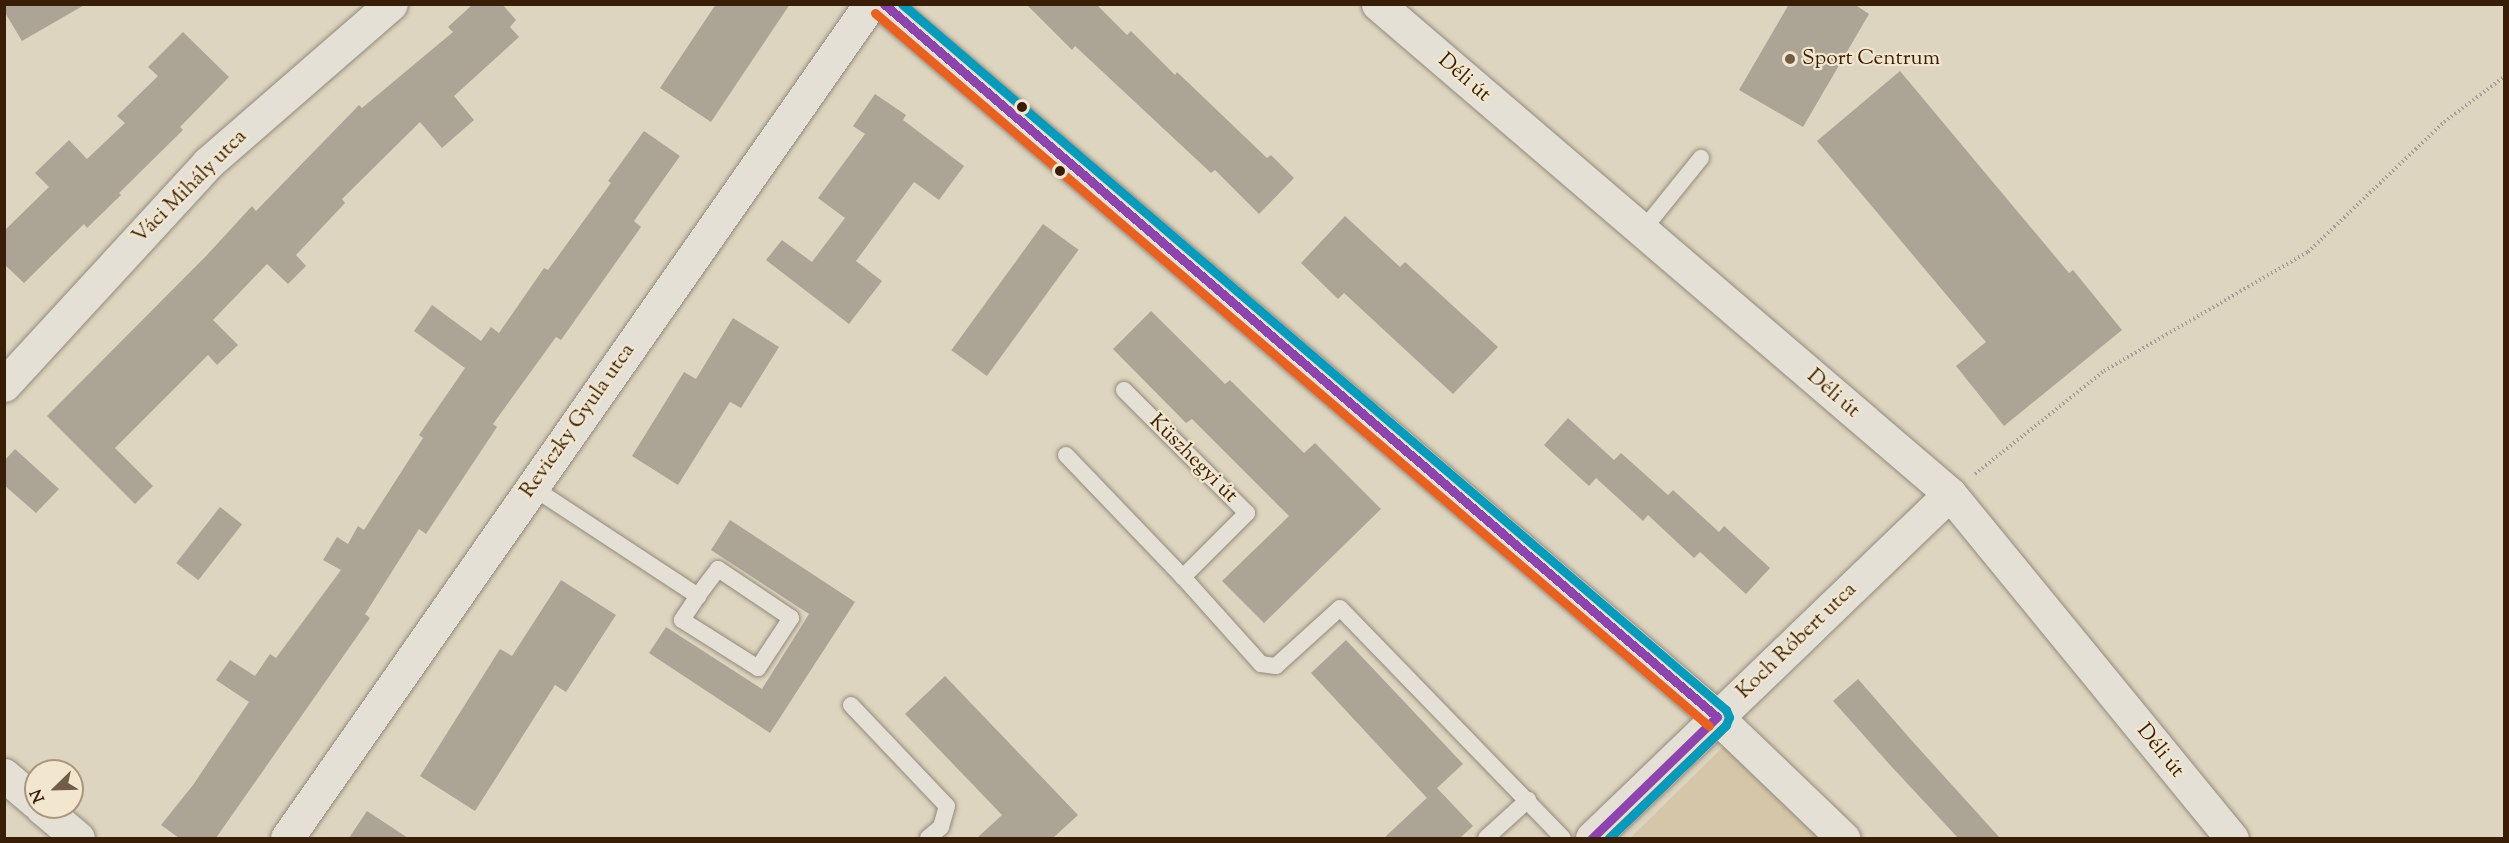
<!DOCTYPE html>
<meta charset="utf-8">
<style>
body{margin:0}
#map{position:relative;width:2509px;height:843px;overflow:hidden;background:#ded5c0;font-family:"Sorts Mill Goudy",serif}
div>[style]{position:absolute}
.green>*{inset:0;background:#d5c6a9}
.building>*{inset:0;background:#aca495;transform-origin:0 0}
.path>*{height:4px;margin-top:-2px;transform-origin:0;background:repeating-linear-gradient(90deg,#a49e94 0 1.5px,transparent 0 4.5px)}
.roads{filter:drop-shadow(0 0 2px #928a7b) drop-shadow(0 0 2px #928a7b)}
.lane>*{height:16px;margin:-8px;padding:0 8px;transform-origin:8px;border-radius:8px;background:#e5e0d6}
.street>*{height:33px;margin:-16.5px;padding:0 16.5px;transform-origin:16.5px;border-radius:16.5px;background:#e5e0d6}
.bus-1>*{height:9px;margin:-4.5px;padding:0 4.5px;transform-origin:4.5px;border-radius:4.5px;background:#8e44ad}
.bus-2>*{height:9px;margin:-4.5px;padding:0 4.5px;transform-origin:4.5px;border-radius:4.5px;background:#e96121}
.bus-3>*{height:9px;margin:-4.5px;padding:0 4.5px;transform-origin:4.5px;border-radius:4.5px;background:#069bba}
.dots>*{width:16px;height:16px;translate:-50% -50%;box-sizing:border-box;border:3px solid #f2e6ce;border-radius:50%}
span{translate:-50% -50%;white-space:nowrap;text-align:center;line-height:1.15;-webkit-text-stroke:4.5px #f2e6ce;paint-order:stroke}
.poi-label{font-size:21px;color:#381e06}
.left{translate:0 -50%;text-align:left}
.street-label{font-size:21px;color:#381e06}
.frame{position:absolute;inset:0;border:6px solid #381e06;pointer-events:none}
.north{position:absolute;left:24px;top:759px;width:60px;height:60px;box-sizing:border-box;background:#f2e6ce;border:2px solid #a8967e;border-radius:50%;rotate:247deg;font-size:16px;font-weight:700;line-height:24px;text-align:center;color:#381e06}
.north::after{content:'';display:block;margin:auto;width:21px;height:27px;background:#725e47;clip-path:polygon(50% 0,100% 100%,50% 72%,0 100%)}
</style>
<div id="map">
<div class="green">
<i style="clip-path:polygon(1725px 745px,1819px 838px,1630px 838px)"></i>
</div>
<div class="building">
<i style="clip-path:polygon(4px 4px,86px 4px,22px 41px,4px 11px)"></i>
<i style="clip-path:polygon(473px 4px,502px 4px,516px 20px,510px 27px,519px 37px,454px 96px,474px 120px,442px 148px,420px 122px,342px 199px,345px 203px,296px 255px,306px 266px,288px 284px,267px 264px,213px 320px,238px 345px,217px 365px,208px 355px,115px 448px,153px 486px,135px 504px,47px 416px,207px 255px,252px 206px,256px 211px,359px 105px,362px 108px,453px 32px,448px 27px)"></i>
<i style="clip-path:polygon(716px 4px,790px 4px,711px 122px,660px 88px)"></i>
<i style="clip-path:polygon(1026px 4px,1096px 4px,1127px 35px,1131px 31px,1175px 75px,1177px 72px,1267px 158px,1271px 155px,1294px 178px,1259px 214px,1215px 170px,1211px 173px,1075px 46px,1072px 50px)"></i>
<i style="clip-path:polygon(1789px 4px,1854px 4px,1869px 14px,1803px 127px,1739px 90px)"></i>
<i style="clip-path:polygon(183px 32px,229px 77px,180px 127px,183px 130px,119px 193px,121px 195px,87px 228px,84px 224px,24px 283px,4px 264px,4px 231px,49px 187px,35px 173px,69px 140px,87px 159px,125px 123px,117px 116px,158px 76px,148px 67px)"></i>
<i style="clip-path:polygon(1900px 71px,2069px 273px,2073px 270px,2122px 330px,2004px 426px,1956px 366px,1986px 342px,1817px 141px)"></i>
<i style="clip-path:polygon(875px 94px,906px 115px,903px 120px,964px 166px,939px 200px,914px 182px,856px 261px,882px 281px,849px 324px,766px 260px,782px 240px,812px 262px,845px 218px,818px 198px,865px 134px,853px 126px)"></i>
<i style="clip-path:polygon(644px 131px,680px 156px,634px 221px,641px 227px,561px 340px,556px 337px,493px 424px,497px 427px,426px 534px,419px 529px,365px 614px,370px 618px,216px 838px,179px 838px,161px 825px,193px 785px,249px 702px,216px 680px,230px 660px,255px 676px,270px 654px,276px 658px,341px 570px,323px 560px,337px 537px,348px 544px,358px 526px,364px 530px,423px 438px,419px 435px,465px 368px,414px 331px,432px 305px,481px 341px,491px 327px,499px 333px,544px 268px,548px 270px,611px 183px,608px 181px)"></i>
<i style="clip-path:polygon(1345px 216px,1400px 267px,1405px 262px,1498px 347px,1453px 394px,1344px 293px,1338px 299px,1301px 263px)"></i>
<i style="left:1043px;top:224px;width:44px;height:156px;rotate:36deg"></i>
<i style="clip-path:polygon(1151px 311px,1225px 384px,1230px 380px,1304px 453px,1315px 443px,1381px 509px,1264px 623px,1222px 581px,1289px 516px,1192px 419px,1186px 423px,1113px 349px)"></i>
<i style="clip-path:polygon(733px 318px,779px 347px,741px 408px,730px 402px,678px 485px,632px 456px,684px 372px,696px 379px)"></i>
<i style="clip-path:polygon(1568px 418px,1614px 460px,1621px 453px,1668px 495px,1673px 490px,1719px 532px,1724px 526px,1770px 568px,1746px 594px,1700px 552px,1694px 558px,1648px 515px,1643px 521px,1596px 478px,1589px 486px,1544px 445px)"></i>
<i style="clip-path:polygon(15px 449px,59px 489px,36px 513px,4px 485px,4px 461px)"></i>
<i style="left:220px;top:507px;width:28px;height:71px;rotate:38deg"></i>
<i style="clip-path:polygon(730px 520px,855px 602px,770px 733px,649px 653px,666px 627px,762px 689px,809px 614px,711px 550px)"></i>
<i style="clip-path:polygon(561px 580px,616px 615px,566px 692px,555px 685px,475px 811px,420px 776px,500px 649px,512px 656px)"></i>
<i style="clip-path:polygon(1346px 640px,1463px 764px,1437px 788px,1473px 826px,1460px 838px,1384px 838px,1431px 794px,1427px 798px,1311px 673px)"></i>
<i style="clip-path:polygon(945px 676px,1078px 815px,1053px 838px,977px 838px,1002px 815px,905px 714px)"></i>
<i style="clip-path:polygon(1858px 679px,1913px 742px,2000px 838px,1958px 838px,1891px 766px,1833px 701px)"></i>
<i style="clip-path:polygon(367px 811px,408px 838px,349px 838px)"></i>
</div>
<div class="path">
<i style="left:1975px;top:474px;width:165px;rotate:-38.6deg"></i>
<i style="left:2104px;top:371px;width:236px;rotate:-30.3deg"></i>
<i style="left:2308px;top:252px;width:188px;rotate:-43.7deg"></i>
<i style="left:2444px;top:122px;width:75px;rotate:-36.9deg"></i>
</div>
<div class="roads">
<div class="lane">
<i style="left:1642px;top:231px;width:94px;rotate:-51.1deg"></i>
<i style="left:1124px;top:390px;width:174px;rotate:45deg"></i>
<i style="left:1247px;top:513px;width:91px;rotate:135deg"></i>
<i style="left:1183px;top:577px;width:117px;rotate:48.1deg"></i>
<i style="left:1261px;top:664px;width:15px;rotate:8deg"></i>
<i style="left:1276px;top:666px;width:86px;rotate:-42.2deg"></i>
<i style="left:1340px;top:608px;width:320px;rotate:45.9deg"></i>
<i style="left:1066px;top:455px;width:169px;rotate:46.2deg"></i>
<i style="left:532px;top:487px;width:199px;rotate:33.3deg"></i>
<i style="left:698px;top:596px;width:29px;rotate:124deg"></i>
<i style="left:682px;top:620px;width:90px;rotate:32.3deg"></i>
<i style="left:758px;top:668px;width:60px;rotate:-56.6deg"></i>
<i style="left:791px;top:618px;width:88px;rotate:-146.1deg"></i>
<i style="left:718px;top:569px;width:34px;rotate:127deg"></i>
<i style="left:851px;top:705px;width:139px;rotate:46.5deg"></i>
<i style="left:947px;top:806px;width:22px;rotate:106deg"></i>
<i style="left:941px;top:827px;width:17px;rotate:140deg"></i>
<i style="left:1486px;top:838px;width:57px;rotate:-42.1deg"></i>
</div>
<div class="street">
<i style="left:883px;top:4px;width:1097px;rotate:40.53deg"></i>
<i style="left:1717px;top:717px;width:175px;rotate:43.8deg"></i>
<i style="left:1378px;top:4px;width:753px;rotate:40.58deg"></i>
<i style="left:1950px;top:494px;width:445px;rotate:50.7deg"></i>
<i style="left:4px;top:385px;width:301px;rotate:-47.4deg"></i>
<i style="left:208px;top:163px;width:242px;rotate:-41deg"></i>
<i style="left:4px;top:775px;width:42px;rotate:40.2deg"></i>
<i style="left:41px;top:807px;width:48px;rotate:40deg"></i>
<i style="left:287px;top:838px;width:1018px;rotate:-55.04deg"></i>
<i style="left:1592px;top:838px;width:496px;rotate:-43.9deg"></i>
</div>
</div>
<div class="bus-1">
<i style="left:884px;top:4px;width:1096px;rotate:40.56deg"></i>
<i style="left:1592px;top:838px;width:174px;rotate:-44.1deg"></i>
</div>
<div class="bus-2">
<i style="left:875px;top:13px;width:1097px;rotate:40.53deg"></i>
<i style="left:1609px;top:838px;width:161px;rotate:-44deg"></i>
</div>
<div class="bus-3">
<i style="left:902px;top:4px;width:1085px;rotate:40.59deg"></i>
<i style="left:1726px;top:710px;width:8px;rotate:67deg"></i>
<i style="left:1729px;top:717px;width:9px;rotate:111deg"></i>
<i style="left:1726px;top:725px;width:163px;rotate:136deg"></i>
</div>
<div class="dots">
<i style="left:1790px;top:59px;background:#725e47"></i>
<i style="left:1022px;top:107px;background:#381e06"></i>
<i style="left:1060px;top:171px;background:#381e06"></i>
</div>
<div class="poi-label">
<span class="left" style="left:1802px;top:59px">Sport Centrum</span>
</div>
<div class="street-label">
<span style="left:1464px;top:78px;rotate:41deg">Déli út</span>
<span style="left:190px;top:187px;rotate:-45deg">Váci Mihály utca</span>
<span style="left:1833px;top:394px;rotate:41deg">Déli út</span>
<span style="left:578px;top:421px;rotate:-55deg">Reviczky Gyula utca</span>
<span style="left:1193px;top:459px;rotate:45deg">Küszhegyi út</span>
<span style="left:1797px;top:641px;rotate:-44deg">Koch Róbert utca</span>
<span style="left:2160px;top:751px;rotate:51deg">Déli út</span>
</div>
<div class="frame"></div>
<div class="north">N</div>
</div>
